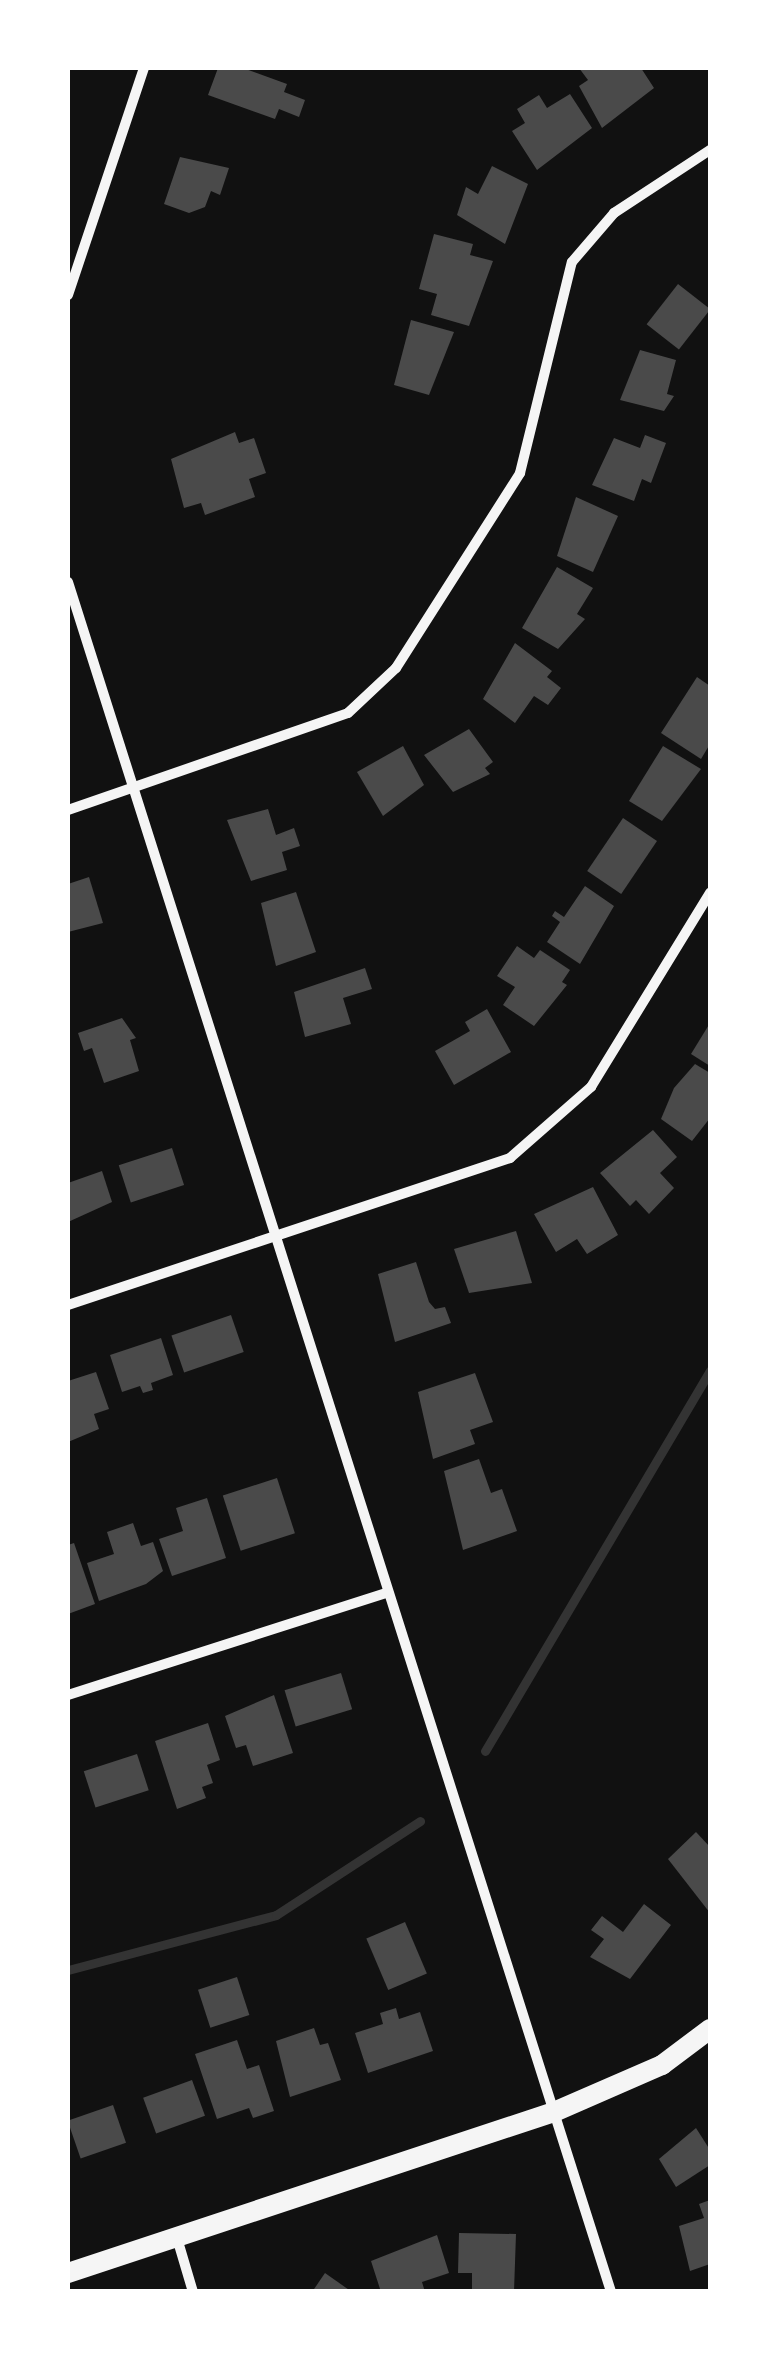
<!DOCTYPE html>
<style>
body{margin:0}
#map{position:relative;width:778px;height:2359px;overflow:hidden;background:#111;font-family:Karla,sans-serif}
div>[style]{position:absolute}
.stream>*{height:9px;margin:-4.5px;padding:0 4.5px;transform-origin:4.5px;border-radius:4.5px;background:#333}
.building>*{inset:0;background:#4a4a4a;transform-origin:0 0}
.minor>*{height:10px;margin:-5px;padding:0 5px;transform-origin:5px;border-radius:5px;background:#f5f5f5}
.secondary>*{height:20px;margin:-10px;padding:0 10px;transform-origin:10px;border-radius:10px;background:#f5f5f5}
span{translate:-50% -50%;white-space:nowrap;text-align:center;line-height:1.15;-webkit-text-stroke:10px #fff;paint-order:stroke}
.frame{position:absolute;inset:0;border:70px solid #fff;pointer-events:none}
</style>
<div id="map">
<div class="stream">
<i style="left:485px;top:1751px;width:442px;rotate:-59.4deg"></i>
<i style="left:68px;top:1970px;width:215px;rotate:-14.8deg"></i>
<i style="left:276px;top:1915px;width:172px;rotate:-33.1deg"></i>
</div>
<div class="building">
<i style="clip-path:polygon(218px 68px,243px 68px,287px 84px,284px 92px,305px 100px,299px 117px,279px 109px,275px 119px,208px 95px)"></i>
<i style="clip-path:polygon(579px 68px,641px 68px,654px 88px,602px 128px,579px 86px,588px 80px)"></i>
<i style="clip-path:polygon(570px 94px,592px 128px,537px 170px,512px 131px,525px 123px,517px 109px,539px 95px,547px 108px)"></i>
<i style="clip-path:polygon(180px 157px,229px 168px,220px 195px,211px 191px,205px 207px,189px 213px,164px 204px)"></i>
<i style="clip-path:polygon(492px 166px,528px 184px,505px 244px,457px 215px,466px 187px,478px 194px)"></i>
<i style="clip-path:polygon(434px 234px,473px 244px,470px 255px,493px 261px,469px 326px,431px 315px,437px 294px,419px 289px)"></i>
<i style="left:678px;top:284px;width:41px;height:51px;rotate:38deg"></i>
<i style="clip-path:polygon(411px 320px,454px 332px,429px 395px,394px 385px)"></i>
<i style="clip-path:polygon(640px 350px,676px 360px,667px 394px,674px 396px,664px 411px,620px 400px)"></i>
<i style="clip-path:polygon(235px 432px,239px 443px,254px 438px,266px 473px,249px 479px,255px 497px,205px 515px,201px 503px,184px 508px,171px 459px)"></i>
<i style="clip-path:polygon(645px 435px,666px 443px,651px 483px,642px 479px,634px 501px,592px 485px,614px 438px,640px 448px)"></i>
<i style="clip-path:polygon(576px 497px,618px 516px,593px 572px,557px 556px)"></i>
<i style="clip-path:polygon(557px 567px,593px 588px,577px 614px,585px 619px,558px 649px,522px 628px)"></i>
<i style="clip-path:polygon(515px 643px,552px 671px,547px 677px,561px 688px,548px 705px,534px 696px,515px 723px,483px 699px)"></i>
<i style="clip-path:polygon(697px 677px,710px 686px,710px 744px,701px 759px,661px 733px)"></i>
<i style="clip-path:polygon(469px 729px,493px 762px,485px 768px,490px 774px,453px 792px,424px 755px)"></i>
<i style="clip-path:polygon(403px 746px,424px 785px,383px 816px,357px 772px)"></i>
<i style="clip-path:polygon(663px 746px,701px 769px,662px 821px,629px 801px)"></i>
<i style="clip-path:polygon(268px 809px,276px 835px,294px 828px,300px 846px,282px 852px,287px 870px,251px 881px,227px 820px)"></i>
<i style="left:623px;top:818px;width:41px;height:64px;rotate:34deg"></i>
<i style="clip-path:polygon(89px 877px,103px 923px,68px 932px,68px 884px)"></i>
<i style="clip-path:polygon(585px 886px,614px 906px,580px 964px,547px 942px,560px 922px,552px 916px,555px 911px,564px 917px)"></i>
<i style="clip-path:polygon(296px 892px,316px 952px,276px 966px,261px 903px)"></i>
<i style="clip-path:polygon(517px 946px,534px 958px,540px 950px,570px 970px,562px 982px,567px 985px,534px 1026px,503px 1005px,515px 987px,497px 976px)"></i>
<i style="clip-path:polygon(365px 968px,372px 989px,343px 998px,351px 1024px,305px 1037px,294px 992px)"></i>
<i style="clip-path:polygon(487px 1009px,511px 1052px,454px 1085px,435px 1051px,470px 1031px,465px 1022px)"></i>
<i style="clip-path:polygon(122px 1018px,136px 1038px,130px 1040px,139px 1071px,104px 1083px,92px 1048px,84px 1051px,78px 1033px)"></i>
<i style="clip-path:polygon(710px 1023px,710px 1066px,691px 1054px)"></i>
<i style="clip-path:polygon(695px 1064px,710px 1073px,710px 1118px,692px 1141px,661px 1119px,674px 1088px)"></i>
<i style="clip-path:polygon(653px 1130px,677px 1157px,660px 1173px,674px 1188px,649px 1214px,636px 1200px,630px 1206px,600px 1173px)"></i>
<i style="left:172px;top:1148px;width:39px;height:56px;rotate:72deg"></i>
<i style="clip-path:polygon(102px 1171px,112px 1202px,68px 1222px,68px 1183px)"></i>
<i style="clip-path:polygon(593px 1187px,618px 1235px,587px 1254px,577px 1239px,556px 1252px,534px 1214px)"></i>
<i style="clip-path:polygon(516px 1231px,532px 1283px,469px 1293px,454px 1249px)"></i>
<i style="clip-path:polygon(416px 1262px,429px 1302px,435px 1309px,445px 1307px,451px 1323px,395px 1342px,378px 1274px)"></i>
<i style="left:231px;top:1315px;width:39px;height:63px;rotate:71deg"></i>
<i style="clip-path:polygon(161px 1338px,173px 1375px,151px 1383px,153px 1390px,143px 1393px,140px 1386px,122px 1392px,110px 1355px)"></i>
<i style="clip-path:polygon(96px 1372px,109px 1409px,94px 1414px,99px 1429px,68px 1442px,68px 1381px)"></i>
<i style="clip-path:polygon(475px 1373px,493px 1422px,470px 1430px,475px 1444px,433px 1459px,418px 1392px)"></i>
<i style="clip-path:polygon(479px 1459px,491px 1493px,502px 1489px,517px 1531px,463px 1550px,444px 1471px)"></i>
<i style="left:277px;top:1478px;width:58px;height:57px;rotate:72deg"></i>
<i style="clip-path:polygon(207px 1498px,226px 1558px,172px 1576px,159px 1539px,183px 1531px,176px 1508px)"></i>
<i style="clip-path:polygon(133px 1523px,141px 1546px,153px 1542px,163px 1571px,146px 1584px,99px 1601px,87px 1563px,114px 1554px,107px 1532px)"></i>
<i style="clip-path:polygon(74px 1543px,95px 1604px,68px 1614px,68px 1545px)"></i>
<i style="left:341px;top:1673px;width:38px;height:59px;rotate:73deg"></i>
<i style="clip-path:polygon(274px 1695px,293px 1753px,253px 1766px,246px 1745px,236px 1748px,225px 1716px)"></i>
<i style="clip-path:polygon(208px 1723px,220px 1760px,207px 1765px,213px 1783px,202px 1787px,206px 1798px,177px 1809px,155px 1741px)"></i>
<i style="left:137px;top:1754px;width:38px;height:56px;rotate:72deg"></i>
<i style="clip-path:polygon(696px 1832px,710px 1847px,710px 1913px,668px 1859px)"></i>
<i style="clip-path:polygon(644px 1904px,671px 1925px,630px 1979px,590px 1957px,604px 1939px,591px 1930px,602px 1916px,623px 1932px)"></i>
<i style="left:405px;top:1922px;width:56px;height:42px;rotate:67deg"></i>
<i style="left:237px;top:1977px;width:40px;height:41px;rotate:72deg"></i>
<i style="clip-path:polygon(396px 2008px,399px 2019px,420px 2012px,433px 2051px,368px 2073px,355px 2033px,383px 2024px,380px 2013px)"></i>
<i style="clip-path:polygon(314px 2028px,320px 2045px,328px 2043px,341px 2080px,290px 2097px,276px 2041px)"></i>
<i style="clip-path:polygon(237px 2040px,247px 2069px,259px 2065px,274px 2111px,253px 2118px,249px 2108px,217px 2119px,195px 2054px)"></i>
<i style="left:192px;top:2080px;width:38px;height:52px;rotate:70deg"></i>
<i style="left:113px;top:2105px;width:40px;height:48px;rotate:71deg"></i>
<i style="clip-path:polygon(696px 2128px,710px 2150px,710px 2165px,676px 2187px,659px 2159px)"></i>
<i style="clip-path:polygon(710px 2200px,710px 2264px,690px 2271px,679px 2226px,704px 2218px,699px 2204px)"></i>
<i style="clip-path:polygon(459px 2233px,516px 2234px,514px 2292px,472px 2292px,472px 2273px,458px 2273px)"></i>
<i style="clip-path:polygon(437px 2235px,449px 2273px,422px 2282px,425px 2292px,381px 2292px,371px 2261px)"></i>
<i style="clip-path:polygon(325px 2273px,352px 2292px,312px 2292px)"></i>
</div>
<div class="minor">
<i style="left:68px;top:295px;width:239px;rotate:-71.5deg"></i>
<i style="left:68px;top:582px;width:1794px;rotate:72.38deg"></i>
<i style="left:68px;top:810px;width:296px;rotate:-19.1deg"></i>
<i style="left:348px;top:713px;width:66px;rotate:-43.2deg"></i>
<i style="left:396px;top:668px;width:231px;rotate:-57.5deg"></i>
<i style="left:520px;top:473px;width:217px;rotate:-76.2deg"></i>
<i style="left:572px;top:262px;width:65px;rotate:-49.4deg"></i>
<i style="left:614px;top:213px;width:115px;rotate:-33.3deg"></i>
<i style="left:68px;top:1305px;width:466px;rotate:-18.4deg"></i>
<i style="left:510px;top:1158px;width:108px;rotate:-41.2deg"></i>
<i style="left:591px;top:1087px;width:228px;rotate:-58.5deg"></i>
<i style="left:68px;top:1695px;width:334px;rotate:-17.8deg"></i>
<i style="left:177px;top:2238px;width:56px;rotate:73.5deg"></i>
</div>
<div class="secondary">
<i style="left:68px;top:2273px;width:512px;rotate:-18.33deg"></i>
<i style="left:554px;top:2112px;width:118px;rotate:-23.5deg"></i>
<i style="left:662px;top:2065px;width:60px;rotate:-36.9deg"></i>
</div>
<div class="frame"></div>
</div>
